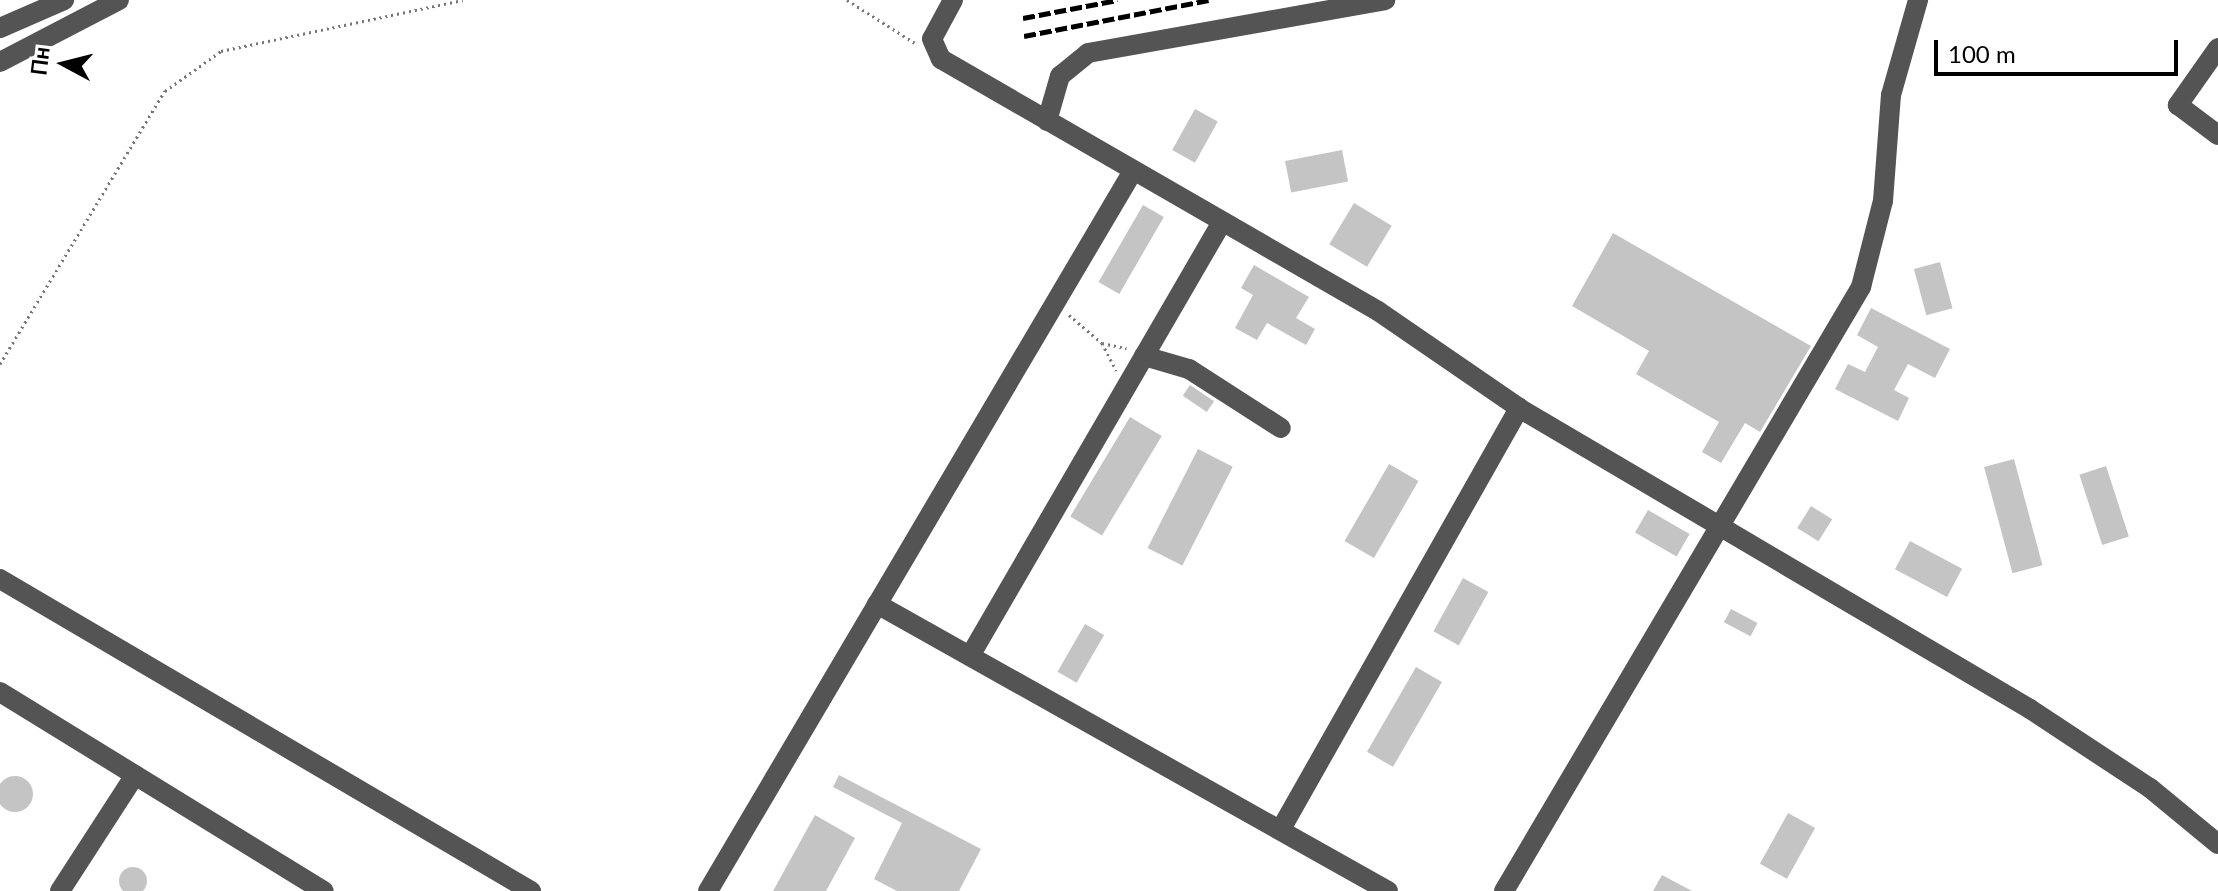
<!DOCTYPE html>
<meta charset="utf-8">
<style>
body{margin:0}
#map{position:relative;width:2218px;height:891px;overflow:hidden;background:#fff;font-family:Lato,sans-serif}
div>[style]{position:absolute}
.building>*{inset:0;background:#c4c4c4;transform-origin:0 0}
.round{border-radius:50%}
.path>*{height:3px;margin-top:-1.5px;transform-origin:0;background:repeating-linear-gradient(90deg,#767676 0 2px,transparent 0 6px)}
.minor>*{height:20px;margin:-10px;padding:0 10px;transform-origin:10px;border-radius:10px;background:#545454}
.rail>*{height:5px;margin-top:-2.5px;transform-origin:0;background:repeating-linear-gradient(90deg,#000 0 12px,transparent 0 16px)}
span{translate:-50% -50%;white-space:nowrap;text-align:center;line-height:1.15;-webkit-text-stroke:6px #fff;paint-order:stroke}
.north{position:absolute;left:24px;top:24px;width:80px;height:80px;-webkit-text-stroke:6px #fff;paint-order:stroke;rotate:277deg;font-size:22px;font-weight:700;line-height:32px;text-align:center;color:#000}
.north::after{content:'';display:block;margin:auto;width:28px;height:36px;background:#000;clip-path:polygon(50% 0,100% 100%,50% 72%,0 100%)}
.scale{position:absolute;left:1934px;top:40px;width:244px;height:36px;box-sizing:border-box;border:4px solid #000;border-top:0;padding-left:10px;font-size:24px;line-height:28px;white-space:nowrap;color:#000;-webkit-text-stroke:6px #fff;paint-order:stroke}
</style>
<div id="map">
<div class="building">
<i style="left:1195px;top:109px;width:26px;height:47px;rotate:29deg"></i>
<i style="left:1342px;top:150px;width:32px;height:58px;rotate:79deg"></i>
<i style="left:1354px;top:203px;width:44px;height:48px;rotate:31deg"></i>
<i style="left:1143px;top:205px;width:24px;height:89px;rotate:30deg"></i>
<i style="clip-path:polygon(1613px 233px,1811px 346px,1760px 432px,1745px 423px,1721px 463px,1702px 452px,1719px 422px,1636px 374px,1649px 351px,1572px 306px)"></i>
<i style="left:1940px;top:262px;width:48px;height:27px;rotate:75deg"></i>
<i style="clip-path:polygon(1254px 265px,1309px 297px,1296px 318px,1315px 329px,1306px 345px,1267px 323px,1257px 340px,1235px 328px,1253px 295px,1241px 288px)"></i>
<i style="clip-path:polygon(1871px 308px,1950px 349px,1935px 378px,1908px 364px,1894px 390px,1909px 398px,1898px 421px,1835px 389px,1848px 364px,1865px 372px,1878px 347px,1857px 335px)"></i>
<i style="left:1190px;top:385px;width:29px;height:13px;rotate:34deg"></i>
<i style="left:1130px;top:417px;width:37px;height:116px;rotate:31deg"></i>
<i style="left:1198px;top:449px;width:39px;height:111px;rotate:27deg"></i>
<i style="left:2014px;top:459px;width:110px;height:31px;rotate:75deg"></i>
<i style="left:1389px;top:464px;width:34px;height:89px;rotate:30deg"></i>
<i style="left:2106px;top:466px;width:74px;height:28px;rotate:72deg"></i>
<i style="left:1811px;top:506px;width:25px;height:26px;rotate:32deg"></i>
<i style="left:1648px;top:510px;width:48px;height:26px;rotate:30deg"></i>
<i style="left:1910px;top:541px;width:59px;height:32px;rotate:28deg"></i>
<i style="left:1463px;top:578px;width:29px;height:61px;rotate:29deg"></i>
<i style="left:1731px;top:609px;width:30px;height:15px;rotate:28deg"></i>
<i style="left:1085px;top:624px;width:22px;height:55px;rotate:30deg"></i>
<i style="left:1416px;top:667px;width:30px;height:98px;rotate:30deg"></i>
<i style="clip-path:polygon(839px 775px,981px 849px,959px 891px,897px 891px,874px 879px,902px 823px,833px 787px)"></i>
<i class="round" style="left:-3px;top:776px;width:36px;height:36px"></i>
<i style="left:1788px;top:813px;width:31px;height:58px;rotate:29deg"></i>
<i style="clip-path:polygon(815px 815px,855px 838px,826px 891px,773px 891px)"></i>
<i class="round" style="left:119px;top:867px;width:28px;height:28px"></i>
<i style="clip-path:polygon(1662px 875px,1692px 891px,1653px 891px)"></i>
</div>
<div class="path">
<i style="left:847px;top:0;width:80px;rotate:32.3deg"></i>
<i style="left:1069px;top:315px;width:43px;rotate:40.3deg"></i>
<i style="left:1102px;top:343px;width:25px;rotate:12deg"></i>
<i style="left:1102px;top:343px;width:31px;rotate:63deg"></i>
<i style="left:0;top:364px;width:319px;rotate:-58.9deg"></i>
<i style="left:165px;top:91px;width:69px;rotate:-35.5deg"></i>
<i style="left:221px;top:51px;width:247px;rotate:-11.9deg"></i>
</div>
<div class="minor">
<i style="left:953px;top:0;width:44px;rotate:118.3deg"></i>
<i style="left:932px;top:39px;width:22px;rotate:66deg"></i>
<i style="left:941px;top:59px;width:504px;rotate:29.97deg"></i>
<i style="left:1378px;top:311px;width:171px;rotate:34.5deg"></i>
<i style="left:1519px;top:408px;width:593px;rotate:30.5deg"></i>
<i style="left:2030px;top:709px;width:144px;rotate:33.4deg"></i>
<i style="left:2150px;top:788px;width:88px;rotate:39.5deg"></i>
<i style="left:0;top:28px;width:70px;rotate:-23.6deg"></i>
<i style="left:2218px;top:48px;width:70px;rotate:125.1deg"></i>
<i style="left:2178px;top:105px;width:50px;rotate:36.9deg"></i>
<i style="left:0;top:62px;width:134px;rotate:-27.5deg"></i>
<i style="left:1047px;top:121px;width:47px;rotate:-73.9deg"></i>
<i style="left:1060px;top:76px;width:36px;rotate:-39deg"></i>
<i style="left:1088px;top:53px;width:302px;rotate:-10.1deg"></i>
<i style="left:1144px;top:356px;width:47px;rotate:16.1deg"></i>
<i style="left:1189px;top:369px;width:109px;rotate:32.7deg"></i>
<i style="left:0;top:579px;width:616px;rotate:30.44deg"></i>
<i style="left:877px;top:604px;width:586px;rotate:29.32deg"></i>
<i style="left:970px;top:656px;width:502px;rotate:-59.86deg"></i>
<i style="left:0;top:692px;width:380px;rotate:31.6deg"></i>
<i style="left:1281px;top:829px;width:484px;rotate:-60.5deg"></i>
<i style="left:60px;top:891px;width:138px;rotate:-57.1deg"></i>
<i style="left:708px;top:891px;width:836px;rotate:-59.45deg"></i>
<i style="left:1504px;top:891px;width:702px;rotate:-59.41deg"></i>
<i style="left:1861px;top:287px;width:89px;rotate:-75.7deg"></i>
<i style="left:1883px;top:201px;width:106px;rotate:-85.7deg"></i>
<i style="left:1891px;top:95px;width:99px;rotate:-74.1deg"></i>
</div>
<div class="rail">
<i style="left:1023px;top:18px;width:96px;rotate:-10.8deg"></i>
<i style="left:1024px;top:36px;width:188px;rotate:-11deg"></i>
</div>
<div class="north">Пн</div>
<div class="scale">100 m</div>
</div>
